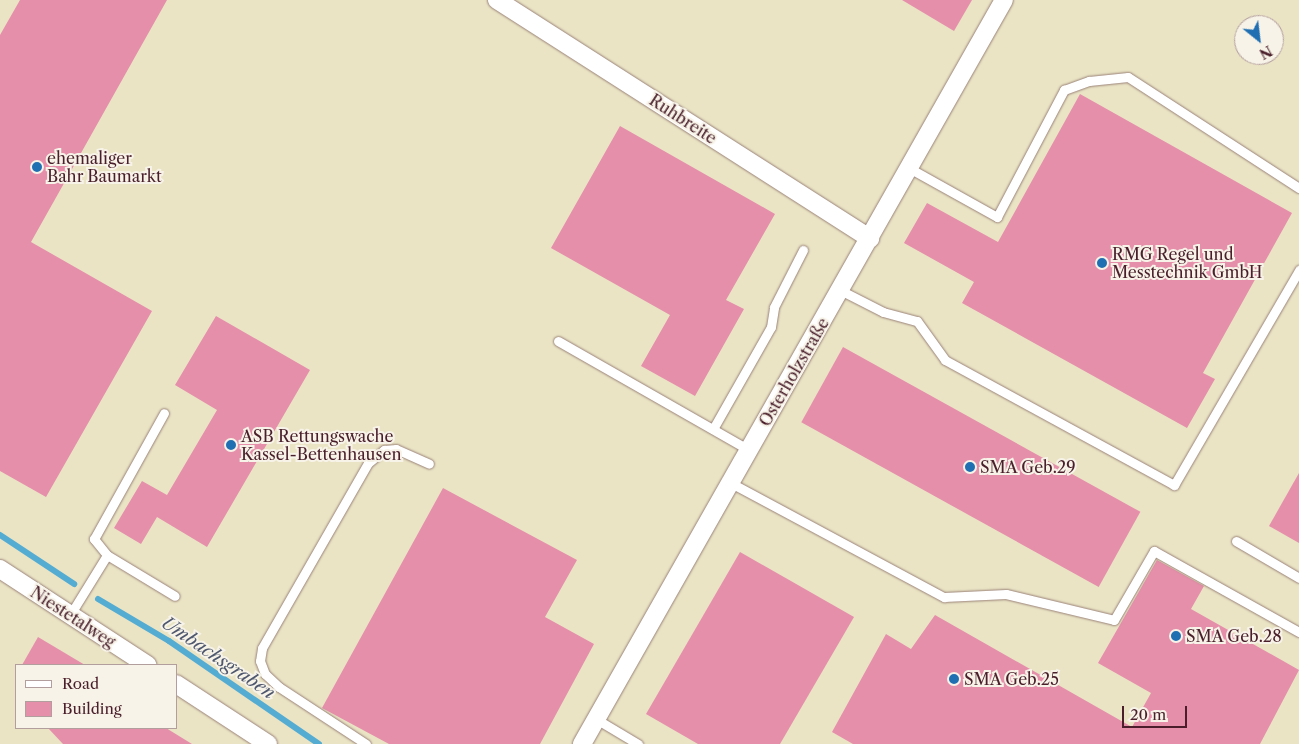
<!DOCTYPE html>
<meta charset="utf-8">
<style>
body{margin:0}
#map{position:relative;width:1299px;height:744px;overflow:hidden;background:#eae4c5;font-family:"Libre Caslon Text",serif}
div>[style]{position:absolute}
.stream>*{height:6px;margin:-3px;padding:0 3px;transform-origin:3px;border-radius:3px;background:#55acd2}
.building>*{inset:0;background:#e58fab;transform-origin:0 0}
.roads{filter:drop-shadow(0 0 1px #9a8278) drop-shadow(0 0 1px #9a8278)}
.service>*{height:9px;margin:-4.5px;padding:0 4.5px;transform-origin:4.5px;border-radius:4.5px;background:#fff}
.minor>*{height:18px;margin:-9px;padding:0 9px;transform-origin:9px;border-radius:9px;background:#fff}
.dots>*{width:14px;height:14px;translate:-50% -50%;box-sizing:border-box;border:2px solid #f7f3e8;border-radius:50%}
span{translate:-50% -50%;white-space:nowrap;text-align:center;line-height:1.15;-webkit-text-stroke:4px #f7f3e8;paint-order:stroke}
.street-label{font-size:16px;color:#4a1f2b}
.poi-label{font-size:16px;color:#4a1f2b}
.left{translate:0 -50%;text-align:left}
.water-label{font-size:18px;color:#4e576e;font-style:italic}
.legend{position:absolute;left:15px;top:664px;width:162px;height:65px;box-sizing:border-box;background:#f7f3e8;border:1px solid #b29e9c;margin:0;padding:6px 9px;list-style:none;font-size:15px;color:#4a1f2b}
.legend li{display:flex;align-items:center;gap:10px;height:25px}
.legend b{width:25px;border:1px solid #b29e9c}
.north{position:absolute;left:1234px;top:15px;width:50px;height:50px;box-sizing:border-box;background:#f7f3e8;border:1px solid #b29e9c;border-radius:50%;rotate:151deg;font-size:14px;font-weight:700;line-height:20px;text-align:center;color:#4a1f2b}
.north::after{content:'';display:block;margin:auto;width:18px;height:22px;background:#1f6fb2;clip-path:polygon(50% 0,100% 100%,50% 72%,0 100%)}
.scale{position:absolute;left:1122px;top:706px;width:65px;height:22px;box-sizing:border-box;border:2px solid #4a1f2b;border-top:0;padding-left:6px;font-size:15px;line-height:18px;white-space:nowrap;color:#4a1f2b;-webkit-text-stroke:4px #f7f3e8;paint-order:stroke}
</style>
<div id="map">
<div class="stream">
<i style="left:0;top:535px;width:89px;rotate:33.5deg"></i>
<i style="left:98px;top:599px;width:82px;rotate:30.6deg"></i>
<i style="left:169px;top:641px;width:182px;rotate:34.5deg"></i>
</div>
<div class="building">
<i style="clip-path:polygon(20px 0,167px 0,31px 242px,152px 311px,46px 497px,0 471px,0 35px)"></i>
<i style="clip-path:polygon(902px 0,972px 0,954px 31px)"></i>
<i style="clip-path:polygon(1080px 94px,1292px 213px,1203px 373px,1215px 379px,1187px 428px,962px 303px,974px 282px,904px 243px,927px 203px,998px 242px)"></i>
<i style="clip-path:polygon(620px 126px,775px 214px,726px 300px,744px 309px,695px 396px,641px 366px,670px 315px,551px 248px)"></i>
<i style="clip-path:polygon(216px 316px,310px 370px,207px 547px,157px 517px,141px 544px,114px 528px,142px 481px,167px 495px,217px 410px,175px 385px)"></i>
<i style="left:843px;top:347px;width:340px;height:86px;rotate:29deg"></i>
<i style="clip-path:polygon(1299px 473px,1299px 543px,1269px 526px)"></i>
<i style="clip-path:polygon(443px 488px,577px 560px,545px 617px,594px 644px,540px 744px,389px 744px,322px 708px)"></i>
<i style="clip-path:polygon(740px 552px,854px 617px,780px 744px,698px 744px,646px 714px)"></i>
<i style="clip-path:polygon(1157px 560px,1204px 586px,1191px 609px,1299px 670px,1260px 744px,853px 744px,832px 732px,886px 634px,911px 649px,935px 615px,1132px 727px,1151px 693px,1098px 663px)"></i>
<i style="clip-path:polygon(38px 637px,85px 665px,22px 665px)"></i>
<i style="clip-path:polygon(48px 728px,166px 728px,192px 744px,63px 744px)"></i>
</div>
<div class="roads">
<div class="service">
<i style="left:909px;top:168px;width:101px;rotate:29.1deg"></i>
<i style="left:997px;top:217px;width:144px;rotate:-62.2deg"></i>
<i style="left:1064px;top:90px;width:27px;rotate:-20deg"></i>
<i style="left:1089px;top:81px;width:39px;rotate:-6deg"></i>
<i style="left:1128px;top:77px;width:204px;rotate:33deg"></i>
<i style="left:840px;top:290px;width:48px;rotate:27.1deg"></i>
<i style="left:883px;top:312px;width:35px;rotate:15deg"></i>
<i style="left:917px;top:321px;width:48px;rotate:54.3deg"></i>
<i style="left:945px;top:360px;width:261px;rotate:28.6deg"></i>
<i style="left:1174px;top:485px;width:249px;rotate:-59.8deg"></i>
<i style="left:558px;top:341px;width:220px;rotate:29.7deg"></i>
<i style="left:713px;top:429px;width:117px;rotate:-60.4deg"></i>
<i style="left:771px;top:327px;width:20px;rotate:-81deg"></i>
<i style="left:774px;top:307px;width:64px;rotate:-63deg"></i>
<i style="left:731px;top:483px;width:242px;rotate:28.2deg"></i>
<i style="left:944px;top:597px;width:62px;rotate:-2.8deg"></i>
<i style="left:1006px;top:594px;width:111px;rotate:13.5deg"></i>
<i style="left:1114px;top:620px;width:80px;rotate:-59.9deg"></i>
<i style="left:1154px;top:551px;width:166px;rotate:29.2deg"></i>
<i style="left:1236px;top:541px;width:73px;rotate:30.4deg"></i>
<i style="left:107px;top:555px;width:21px;rotate:-129deg"></i>
<i style="left:94px;top:539px;width:144px;rotate:-60.9deg"></i>
<i style="left:70px;top:615px;width:70px;rotate:-58.3deg"></i>
<i style="left:107px;top:555px;width:79px;rotate:31.1deg"></i>
<i style="left:596px;top:719px;width:49px;rotate:30.8deg"></i>
<i style="left:366px;top:744px;width:104px;rotate:-146.8deg"></i>
<i style="left:279px;top:687px;width:19px;rotate:-137deg"></i>
<i style="left:265px;top:674px;width:14px;rotate:-111deg"></i>
<i style="left:260px;top:661px;width:13px;rotate:-81deg"></i>
<i style="left:262px;top:648px;width:213px;rotate:-60.2deg"></i>
<i style="left:368px;top:463px;width:21px;rotate:-39deg"></i>
<i style="left:384px;top:450px;width:12px;rotate:-5deg"></i>
<i style="left:396px;top:449px;width:36px;rotate:24deg"></i>
</div>
<div class="minor">
<i style="left:497px;top:0;width:443px;rotate:32.6deg"></i>
<i style="left:0;top:569px;width:176px;rotate:33.1deg"></i>
<i style="left:176px;top:684px;width:110px;rotate:33.1deg"></i>
<i style="left:582px;top:744px;width:855px;rotate:-60.44deg"></i>
</div>
</div>
<div class="dots">
<i style="left:37px;top:167px;background:#1f6fb2"></i>
<i style="left:1102px;top:263px;background:#1f6fb2"></i>
<i style="left:231px;top:445px;background:#1f6fb2"></i>
<i style="left:970px;top:467px;background:#1f6fb2"></i>
<i style="left:1176px;top:636px;background:#1f6fb2"></i>
<i style="left:954px;top:679px;background:#1f6fb2"></i>
</div>
<div class="street-label">
<span style="left:683px;top:119px;rotate:33deg">Ruhbreite</span>
<span style="left:794px;top:372px;rotate:-60deg">Osterholzstraße</span>
<span style="left:73px;top:617px;rotate:33deg">Niestetalweg</span>
</div>
<div class="poi-label">
<span class="left" style="left:47px;top:167px">ehemaliger<br>Bahr Baumarkt</span>
<span class="left" style="left:1112px;top:263px">RMG Regel und<br>Messtechnik GmbH</span>
<span class="left" style="left:241px;top:445px">ASB Rettungswache<br>Kassel-Bettenhausen</span>
<span class="left" style="left:980px;top:467px">SMA Geb.29</span>
<span class="left" style="left:1186px;top:636px">SMA Geb.28</span>
<span class="left" style="left:964px;top:679px">SMA Geb.25</span>
</div>
<div class="water-label">
<span style="left:218px;top:658px;rotate:34deg">Umbachsgraben</span>
</div>
<ul class="legend">
<li><b style="height:6px;background:#fff"></b>Road</li>
<li><b style="height:14px;background:#e58fab"></b>Building</li>
</ul>
<div class="north">N</div>
<div class="scale">20 m</div>
</div>
